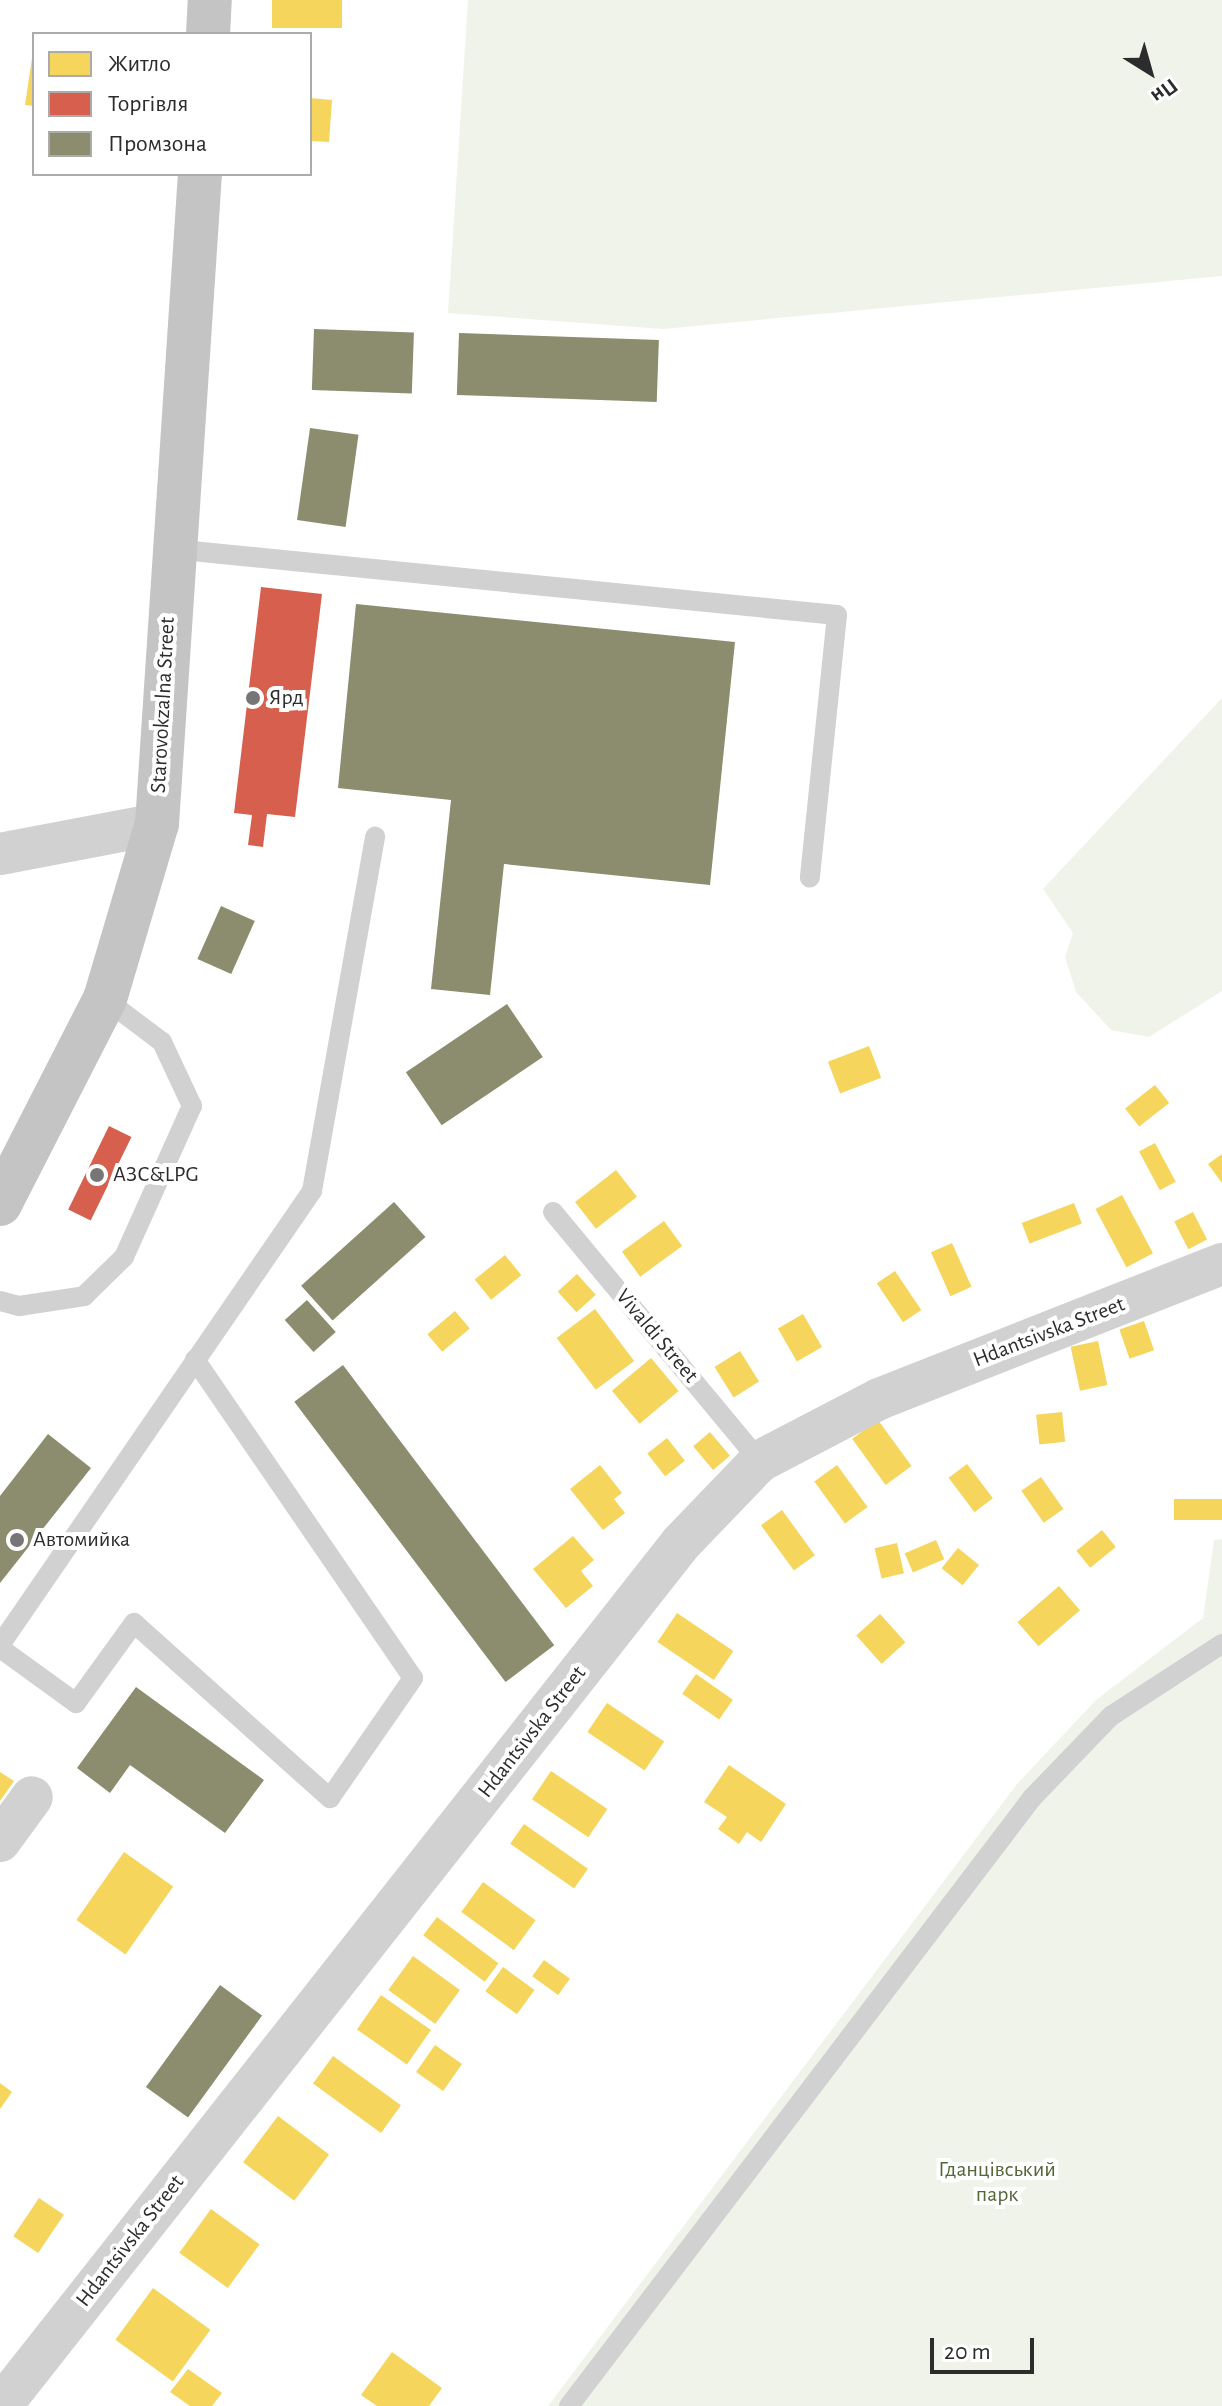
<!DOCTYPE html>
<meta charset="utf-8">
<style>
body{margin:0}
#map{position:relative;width:1222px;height:2406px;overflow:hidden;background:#fff;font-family:"Alegreya Sans",sans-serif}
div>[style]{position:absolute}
.green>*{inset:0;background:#f0f3ea}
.homes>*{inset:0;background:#f6d55c;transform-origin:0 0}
.shops>*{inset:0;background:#d6604d;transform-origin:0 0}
.industry>*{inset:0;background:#8c8c6e;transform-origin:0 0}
.service>*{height:20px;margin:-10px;padding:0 10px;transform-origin:10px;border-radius:10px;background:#d1d1d1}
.minor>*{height:42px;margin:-21px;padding:0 21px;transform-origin:21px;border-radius:21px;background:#d1d1d1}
.primary>*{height:44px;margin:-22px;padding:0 22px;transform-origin:22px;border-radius:22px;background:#c4c4c4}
.dots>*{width:22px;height:22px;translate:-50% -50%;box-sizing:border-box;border:4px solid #fff;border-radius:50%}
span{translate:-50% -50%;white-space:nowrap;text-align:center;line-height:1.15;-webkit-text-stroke:8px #fff;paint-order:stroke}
.poi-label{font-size:22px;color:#2c2c2c}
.left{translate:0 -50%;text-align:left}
.street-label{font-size:22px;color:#2c2c2c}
.park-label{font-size:22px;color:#546739}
.legend{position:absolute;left:32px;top:32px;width:280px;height:144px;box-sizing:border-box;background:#fff;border:2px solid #ababab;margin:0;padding:10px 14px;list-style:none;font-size:24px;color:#2c2c2c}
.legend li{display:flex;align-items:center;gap:16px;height:40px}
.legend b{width:40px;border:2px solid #ababab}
.north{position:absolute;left:1110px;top:32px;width:80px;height:80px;-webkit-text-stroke:6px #fff;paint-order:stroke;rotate:143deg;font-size:22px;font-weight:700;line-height:32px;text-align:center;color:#2c2c2c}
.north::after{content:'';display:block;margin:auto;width:28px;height:36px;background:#2c2c2c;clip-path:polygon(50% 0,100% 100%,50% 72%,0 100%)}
.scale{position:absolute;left:930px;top:2338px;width:104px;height:36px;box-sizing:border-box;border:4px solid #2c2c2c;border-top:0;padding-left:10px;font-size:24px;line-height:28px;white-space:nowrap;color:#2c2c2c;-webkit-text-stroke:6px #fff;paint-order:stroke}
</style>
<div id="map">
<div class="green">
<i style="clip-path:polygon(468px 0,1222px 0,1222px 276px,663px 329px,448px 313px)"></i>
<i style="clip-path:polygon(1222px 698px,1222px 991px,1149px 1037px,1111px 1030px,1076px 992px,1065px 957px,1073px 933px,1043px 889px)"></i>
<i style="clip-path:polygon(1222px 1539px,1222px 2406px,548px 2406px,1017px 1784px,1096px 1700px,1203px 1618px,1214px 1540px)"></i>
</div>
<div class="homes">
<i style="left:272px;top:0;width:70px;height:28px"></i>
<i style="clip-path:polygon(32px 58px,34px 58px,34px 106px,25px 105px)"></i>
<i style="clip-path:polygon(310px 98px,332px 100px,329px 142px,310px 141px)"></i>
<i style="left:869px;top:1046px;width:34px;height:44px;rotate:69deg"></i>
<i style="left:1155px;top:1085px;width:23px;height:38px;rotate:52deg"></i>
<i style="left:1155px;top:1143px;width:44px;height:18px;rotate:62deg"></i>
<i style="clip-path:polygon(1222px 1154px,1222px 1183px,1208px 1164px)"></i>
<i style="left:616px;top:1170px;width:34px;height:52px;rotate:52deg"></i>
<i style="left:1122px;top:1195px;width:66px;height:30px;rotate:62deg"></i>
<i style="left:1074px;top:1203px;width:22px;height:56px;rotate:69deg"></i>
<i style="left:1193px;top:1212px;width:31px;height:21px;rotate:63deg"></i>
<i style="left:664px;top:1221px;width:31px;height:52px;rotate:54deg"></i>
<i style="left:952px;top:1243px;width:48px;height:23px;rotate:66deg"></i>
<i style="left:505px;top:1255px;width:26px;height:39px;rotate:51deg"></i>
<i style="left:895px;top:1271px;width:47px;height:22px;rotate:56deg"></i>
<i style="left:577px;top:1274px;width:28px;height:26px;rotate:48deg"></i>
<i style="left:595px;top:1309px;width:65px;height:48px;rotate:53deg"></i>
<i style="left:455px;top:1311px;width:23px;height:36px;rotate:50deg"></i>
<i style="left:803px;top:1314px;width:38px;height:29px;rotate:60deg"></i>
<i style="left:1144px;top:1321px;width:31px;height:26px;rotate:71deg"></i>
<i style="left:1098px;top:1341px;width:45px;height:28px;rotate:78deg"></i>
<i style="left:740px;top:1351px;width:36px;height:30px;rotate:58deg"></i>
<i style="left:651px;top:1358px;width:43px;height:51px;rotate:50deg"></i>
<i style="left:1062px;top:1412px;width:30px;height:26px;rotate:84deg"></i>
<i style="left:878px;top:1420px;width:57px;height:32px;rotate:54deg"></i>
<i style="left:710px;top:1432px;width:31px;height:22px;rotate:50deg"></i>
<i style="left:667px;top:1438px;width:29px;height:25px;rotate:52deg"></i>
<i style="left:967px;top:1464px;width:43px;height:23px;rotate:53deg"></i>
<i style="clip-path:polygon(600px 1465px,622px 1493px,614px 1499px,625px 1513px,603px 1530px,570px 1489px)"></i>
<i style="left:837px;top:1465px;width:52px;height:28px;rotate:54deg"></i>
<i style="left:1041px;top:1477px;width:39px;height:24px;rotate:55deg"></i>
<i style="left:1222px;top:1499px;width:21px;height:48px;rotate:90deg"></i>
<i style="left:782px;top:1510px;width:56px;height:26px;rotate:54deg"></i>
<i style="left:1102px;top:1530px;width:22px;height:33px;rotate:51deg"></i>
<i style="clip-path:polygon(573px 1536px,594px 1560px,581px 1571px,593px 1586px,566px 1608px,533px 1569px)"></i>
<i style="left:936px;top:1540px;width:21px;height:34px;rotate:67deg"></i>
<i style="left:897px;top:1543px;width:31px;height:23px;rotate:77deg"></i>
<i style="left:958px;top:1548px;width:27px;height:26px;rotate:39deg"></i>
<i style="left:1059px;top:1586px;width:32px;height:55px;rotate:49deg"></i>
<i style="left:677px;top:1613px;width:68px;height:35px;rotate:34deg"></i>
<i style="left:880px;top:1614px;width:38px;height:32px;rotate:48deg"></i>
<i style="left:696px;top:1674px;width:45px;height:24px;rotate:35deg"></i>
<i style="left:607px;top:1703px;width:69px;height:35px;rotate:34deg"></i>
<i style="clip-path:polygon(729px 1765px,786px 1804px,761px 1842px,747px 1832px,739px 1844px,718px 1829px,727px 1817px,704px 1802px)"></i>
<i style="left:551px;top:1771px;width:68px;height:34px;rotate:34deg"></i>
<i style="clip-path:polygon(0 1772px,14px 1781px,0 1801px)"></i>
<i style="left:524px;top:1824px;width:78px;height:24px;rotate:35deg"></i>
<i style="left:124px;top:1852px;width:60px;height:83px;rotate:35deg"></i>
<i style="left:483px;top:1882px;width:65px;height:37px;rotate:36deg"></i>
<i style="left:437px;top:1917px;width:77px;height:23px;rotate:37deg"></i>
<i style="left:413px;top:1956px;width:58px;height:42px;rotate:36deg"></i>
<i style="left:544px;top:1960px;width:32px;height:20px;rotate:36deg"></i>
<i style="left:503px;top:1967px;width:39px;height:30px;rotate:36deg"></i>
<i style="left:381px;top:1995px;width:61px;height:42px;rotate:35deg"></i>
<i style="left:435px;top:2045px;width:33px;height:33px;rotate:35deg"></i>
<i style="left:333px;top:2056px;width:84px;height:34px;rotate:36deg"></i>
<i style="clip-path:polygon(0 2083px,12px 2092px,0 2109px)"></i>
<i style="left:278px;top:2116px;width:64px;height:58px;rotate:37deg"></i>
<i style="left:39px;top:2198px;width:30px;height:46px;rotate:34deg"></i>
<i style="left:211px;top:2209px;width:60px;height:54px;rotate:36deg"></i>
<i style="left:153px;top:2288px;width:71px;height:64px;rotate:36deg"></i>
<i style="clip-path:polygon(392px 2352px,442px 2388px,429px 2406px,377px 2406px,361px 2395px)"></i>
<i style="clip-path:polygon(188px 2369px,222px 2393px,212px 2406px,190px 2406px,170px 2392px)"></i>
</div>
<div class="shops">
<i style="clip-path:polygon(261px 587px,322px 594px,295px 817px,267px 814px,263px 847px,248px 845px,252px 815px,234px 813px)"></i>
<i style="left:109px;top:1126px;width:25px;height:93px;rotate:26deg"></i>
</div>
<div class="industry">
<i style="left:314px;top:329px;width:100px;height:61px;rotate:2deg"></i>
<i style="left:459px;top:333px;width:200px;height:62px;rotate:2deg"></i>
<i style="left:310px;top:428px;width:49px;height:93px;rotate:8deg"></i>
<i style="clip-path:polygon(356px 604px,735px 642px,710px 885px,504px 864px,490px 995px,431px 989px,451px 800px,338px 788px)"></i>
<i style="left:221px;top:906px;width:37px;height:58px;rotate:24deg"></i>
<i style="left:507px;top:1004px;width:64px;height:122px;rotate:56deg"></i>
<i style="left:394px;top:1202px;width:47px;height:125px;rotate:48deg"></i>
<i style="left:307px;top:1300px;width:43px;height:30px;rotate:48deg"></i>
<i style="left:343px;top:1365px;width:351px;height:61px;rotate:53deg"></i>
<i style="clip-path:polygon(48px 1434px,91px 1468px,0 1583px,0 1496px)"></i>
<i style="clip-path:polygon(136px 1687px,264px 1780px,225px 1833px,130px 1765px,110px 1793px,77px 1768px)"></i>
<i style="left:220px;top:1985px;width:52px;height:126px;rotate:36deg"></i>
</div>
<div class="service">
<i style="left:172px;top:549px;width:668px;rotate:5.67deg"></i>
<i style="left:837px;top:615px;width:264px;rotate:95.9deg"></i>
<i style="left:553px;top:1212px;width:324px;rotate:50.3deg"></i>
<i style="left:0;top:1301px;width:20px;rotate:15deg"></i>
<i style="left:19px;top:1306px;width:66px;rotate:-8.7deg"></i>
<i style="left:84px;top:1296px;width:56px;rotate:-44.3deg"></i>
<i style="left:124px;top:1257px;width:166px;rotate:-65.8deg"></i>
<i style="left:192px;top:1106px;width:71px;rotate:-115.1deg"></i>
<i style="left:162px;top:1042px;width:71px;rotate:-143deg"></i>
<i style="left:0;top:1645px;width:551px;rotate:-55.5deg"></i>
<i style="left:312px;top:1191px;width:360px;rotate:-79.9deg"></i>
<i style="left:0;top:1648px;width:94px;rotate:35.9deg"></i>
<i style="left:76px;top:1703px;width:99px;rotate:-54.1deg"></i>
<i style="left:134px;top:1623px;width:263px;rotate:41.8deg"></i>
<i style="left:330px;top:1798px;width:146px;rotate:-55.3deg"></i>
<i style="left:413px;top:1678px;width:386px;rotate:-124.4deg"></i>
<i style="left:569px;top:2406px;width:764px;rotate:-52.71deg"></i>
<i style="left:1032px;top:1798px;width:114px;rotate:-46.1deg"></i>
<i style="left:1111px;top:1716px;width:132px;rotate:-33deg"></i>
</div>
<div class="minor">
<i style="left:0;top:854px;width:160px;rotate:-10.8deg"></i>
<i style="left:0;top:1841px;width:54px;rotate:-54deg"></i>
<i style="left:1px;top:2406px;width:1099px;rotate:-51.76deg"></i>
<i style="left:681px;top:1543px;width:114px;rotate:-46.1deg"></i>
<i style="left:760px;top:1461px;width:134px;rotate:-27.5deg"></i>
<i style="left:879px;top:1399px;width:369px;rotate:-21.5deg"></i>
</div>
<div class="primary">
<i style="left:208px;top:34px;width:34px;rotate:-87deg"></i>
<i style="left:0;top:1204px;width:230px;rotate:-62.9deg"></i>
<i style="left:105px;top:999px;width:183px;rotate:-73.5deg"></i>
<i style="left:157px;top:824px;width:651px;rotate:-86.22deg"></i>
</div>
<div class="dots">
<i style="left:253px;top:698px;background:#767676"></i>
<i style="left:97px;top:1175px;background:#767676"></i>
<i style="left:17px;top:1540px;background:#767676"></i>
</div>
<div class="poi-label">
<span class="left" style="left:269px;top:698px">Ярд</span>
<span class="left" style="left:113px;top:1175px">АЗС&amp;LPG</span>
<span class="left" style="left:33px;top:1540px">Автомийка</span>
</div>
<div class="street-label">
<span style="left:163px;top:705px;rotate:-87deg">Starovokzalna Street</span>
<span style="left:1049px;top:1332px;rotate:-21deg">Hdantsivska Street</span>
<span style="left:657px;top:1336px;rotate:50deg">Vivaldi Street</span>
<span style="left:532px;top:1732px;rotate:-52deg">Hdantsivska Street</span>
<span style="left:130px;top:2241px;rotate:-52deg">Hdantsivska Street</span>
</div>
<div class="park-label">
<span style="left:997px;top:2182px">Гданцівський<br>парк</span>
</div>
<ul class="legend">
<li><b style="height:22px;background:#f6d55c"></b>Житло</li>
<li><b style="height:22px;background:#d6604d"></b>Торгівля</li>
<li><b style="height:22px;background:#8c8c6e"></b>Промзона</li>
</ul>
<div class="north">Пн</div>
<div class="scale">20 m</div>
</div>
